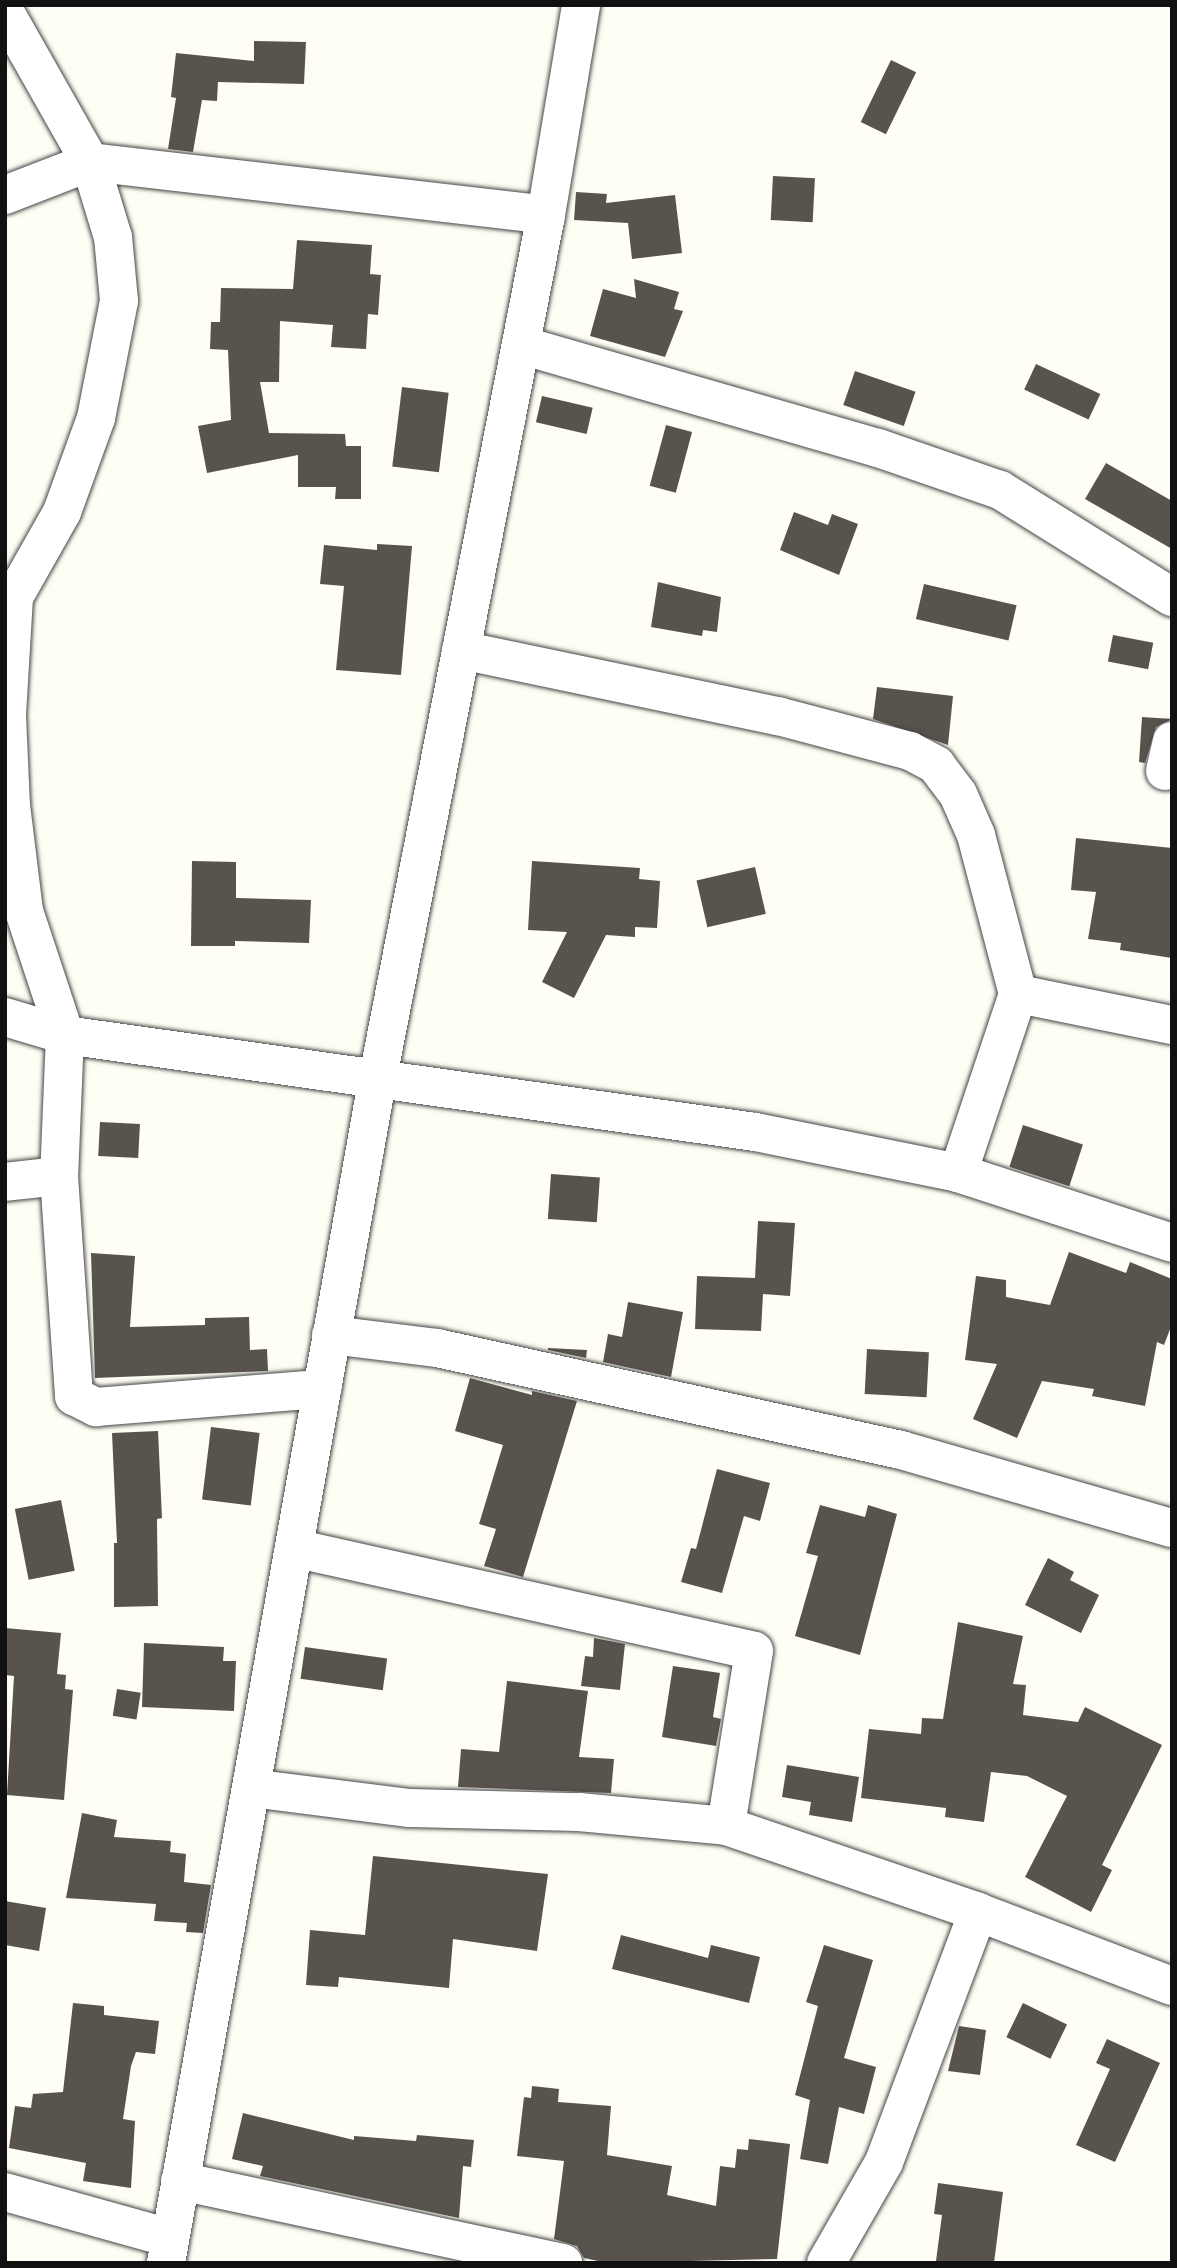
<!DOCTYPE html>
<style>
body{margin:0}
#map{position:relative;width:1177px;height:2268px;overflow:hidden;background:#fefef5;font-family:"Roboto Serif",serif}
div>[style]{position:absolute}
.building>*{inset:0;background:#59534d;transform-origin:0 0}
.roads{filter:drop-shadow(0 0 2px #444) drop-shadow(0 0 2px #444)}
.minor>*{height:38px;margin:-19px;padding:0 19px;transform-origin:19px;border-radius:19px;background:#fff}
span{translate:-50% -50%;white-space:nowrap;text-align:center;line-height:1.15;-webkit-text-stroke:7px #fff;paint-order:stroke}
.frame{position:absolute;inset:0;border:7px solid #111;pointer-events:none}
</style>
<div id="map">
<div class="building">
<i style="clip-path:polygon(254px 41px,306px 42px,304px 84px,218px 82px,217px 101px,202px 100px,193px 152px,168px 149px,176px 98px,171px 97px,176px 53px,254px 61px)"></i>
<i style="left:891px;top:60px;width:28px;height:69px;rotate:26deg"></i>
<i style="left:773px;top:176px;width:42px;height:44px;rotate:3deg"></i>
<i style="clip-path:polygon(576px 192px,607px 194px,606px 203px,675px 195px,682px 253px,632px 259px,628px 223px,574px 220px)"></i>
<i style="clip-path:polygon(297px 240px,372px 245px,370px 274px,381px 275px,378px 315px,368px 314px,366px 349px,331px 347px,333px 325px,280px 321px,279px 382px,260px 382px,269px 433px,345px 434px,346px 446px,361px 446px,361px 499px,335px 499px,336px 487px,298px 487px,298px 455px,207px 473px,198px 426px,231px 420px,228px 350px,210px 349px,211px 322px,220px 322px,221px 288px,293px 289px)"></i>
<i style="clip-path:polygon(634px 279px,679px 292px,674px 309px,683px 311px,665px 357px,590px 336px,603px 289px,636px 298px)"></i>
<i style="left:1036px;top:364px;width:71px;height:28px;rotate:25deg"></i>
<i style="left:855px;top:371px;width:64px;height:36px;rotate:19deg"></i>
<i style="left:402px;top:387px;width:47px;height:80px;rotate:7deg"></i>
<i style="left:542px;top:396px;width:52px;height:27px;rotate:13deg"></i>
<i style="left:666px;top:425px;width:27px;height:63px;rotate:15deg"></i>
<i style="clip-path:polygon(1106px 463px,1172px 501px,1172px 549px,1085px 499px)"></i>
<i style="clip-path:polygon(794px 512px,828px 525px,832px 514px,858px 524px,839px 575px,780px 550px)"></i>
<i style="clip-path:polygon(377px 544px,412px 546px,401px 675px,336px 670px,344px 586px,320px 584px,324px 545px,377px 550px)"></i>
<i style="clip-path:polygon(658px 582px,721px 597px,717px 632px,703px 630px,702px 636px,651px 627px)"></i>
<i style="left:924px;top:584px;width:95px;height:36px;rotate:13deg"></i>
<i style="left:1113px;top:635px;width:41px;height:27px;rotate:11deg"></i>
<i style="clip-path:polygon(877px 687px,953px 696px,948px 745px,873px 719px)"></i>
<i style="clip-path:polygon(1142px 717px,1172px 719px,1156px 727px,1145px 763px,1139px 762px)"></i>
<i style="clip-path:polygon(1076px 838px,1172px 848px,1172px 958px,1120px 950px,1121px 943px,1088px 939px,1096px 892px,1071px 890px)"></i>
<i style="clip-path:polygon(192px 861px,236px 862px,236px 898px,311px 900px,309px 943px,235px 941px,235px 946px,191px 946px)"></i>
<i style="clip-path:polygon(532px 861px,640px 868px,639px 879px,660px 881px,657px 928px,635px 927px,635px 937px,606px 935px,574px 998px,542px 982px,567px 932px,528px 930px)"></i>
<i style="left:755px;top:867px;width:48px;height:60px;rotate:77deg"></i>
<i style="left:100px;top:1122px;width:40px;height:34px;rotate:3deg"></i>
<i style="left:1023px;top:1125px;width:63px;height:44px;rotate:18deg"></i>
<i style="left:551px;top:1174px;width:49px;height:45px;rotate:4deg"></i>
<i style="clip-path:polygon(758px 1221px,795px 1223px,790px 1296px,763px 1294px,761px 1331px,695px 1329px,697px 1276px,755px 1278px)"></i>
<i style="clip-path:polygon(1069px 1252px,1126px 1273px,1130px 1262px,1172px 1279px,1172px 1324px,1164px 1345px,1157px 1342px,1145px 1406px,1092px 1396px,1094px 1389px,1042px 1381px,1017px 1438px,973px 1419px,997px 1364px,965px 1360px,976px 1276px,1006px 1280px,1006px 1297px,1050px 1305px)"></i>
<i style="clip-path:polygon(91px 1253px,135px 1256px,130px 1327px,205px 1325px,205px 1318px,249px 1317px,250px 1350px,267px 1349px,268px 1371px,95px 1378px)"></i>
<i style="clip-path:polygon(628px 1302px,683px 1312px,671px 1377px,603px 1362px,608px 1334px,622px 1337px)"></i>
<i style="clip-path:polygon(548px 1348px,587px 1350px,586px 1358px,548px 1350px)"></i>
<i style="left:867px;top:1349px;width:62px;height:45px;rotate:3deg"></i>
<i style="clip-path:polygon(470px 1378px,532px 1395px,532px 1391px,577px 1401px,523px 1577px,484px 1566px,496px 1529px,479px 1524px,503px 1445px,455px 1431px)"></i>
<i style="left:211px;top:1427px;width:49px;height:73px;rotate:7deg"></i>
<i style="clip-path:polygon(158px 1431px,162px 1518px,157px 1519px,158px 1606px,114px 1607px,114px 1543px,117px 1543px,112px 1433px)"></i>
<i style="clip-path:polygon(717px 1469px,770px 1483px,760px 1521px,744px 1516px,722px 1593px,681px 1582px,691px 1548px,696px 1549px)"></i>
<i style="left:61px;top:1500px;width:72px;height:47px;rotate:79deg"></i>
<i style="clip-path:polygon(820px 1505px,865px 1517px,868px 1505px,897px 1514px,860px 1655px,795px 1636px,818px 1556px,806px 1553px)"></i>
<i style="clip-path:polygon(1048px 1558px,1074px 1572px,1070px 1580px,1099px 1595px,1081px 1633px,1025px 1605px)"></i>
<i style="clip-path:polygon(958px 1622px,1023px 1636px,1013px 1684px,1026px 1685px,1023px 1715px,1078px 1722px,1085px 1707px,1162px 1745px,1102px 1865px,1112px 1870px,1091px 1912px,1025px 1877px,1067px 1796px,1027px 1776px,991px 1772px,984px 1822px,945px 1817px,946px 1808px,861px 1798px,869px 1729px,921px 1734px,922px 1718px,943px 1719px)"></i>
<i style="clip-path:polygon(5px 1628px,61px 1633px,57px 1674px,66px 1675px,65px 1689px,73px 1690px,64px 1800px,7px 1795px,14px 1676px,5px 1675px)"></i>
<i style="clip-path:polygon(594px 1638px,625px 1644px,620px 1690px,581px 1686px,585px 1656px,593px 1657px)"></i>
<i style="clip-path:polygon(144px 1643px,224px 1647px,223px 1661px,236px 1661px,234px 1711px,142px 1707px)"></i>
<i style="left:305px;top:1647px;width:83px;height:32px;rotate:8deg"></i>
<i style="clip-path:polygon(673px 1666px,720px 1673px,713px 1717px,721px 1719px,716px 1746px,662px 1737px)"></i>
<i style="clip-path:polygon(507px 1681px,588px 1691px,579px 1757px,614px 1759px,611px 1793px,458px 1787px,461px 1749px,499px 1752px)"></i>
<i style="left:117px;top:1689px;width:24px;height:27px;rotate:9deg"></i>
<i style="clip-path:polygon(787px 1765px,859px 1777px,852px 1822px,809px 1815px,811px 1802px,782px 1797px)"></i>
<i style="clip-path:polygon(82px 1813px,117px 1820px,114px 1837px,171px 1841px,170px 1852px,186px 1854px,184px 1882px,211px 1885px,203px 1933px,186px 1932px,187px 1923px,154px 1921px,156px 1904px,66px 1898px)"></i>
<i style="clip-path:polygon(373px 1856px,548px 1874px,537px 1951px,453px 1939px,449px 1988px,339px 1977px,338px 1987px,306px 1985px,310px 1930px,365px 1935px)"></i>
<i style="clip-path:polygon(5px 1901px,46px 1908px,39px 1951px,5px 1945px)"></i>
<i style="clip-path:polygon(621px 1935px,708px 1958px,711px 1945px,760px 1957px,749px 2003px,612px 1969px)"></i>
<i style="clip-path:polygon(824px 1945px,873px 1960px,844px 2058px,876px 2067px,864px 2114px,839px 2107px,828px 2164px,800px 2159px,810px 2100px,795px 2095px,818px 2006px,806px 2002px)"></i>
<i style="clip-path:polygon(73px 2003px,104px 2006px,104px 2015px,159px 2021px,155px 2054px,136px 2052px,131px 2066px,123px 2119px,135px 2121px,131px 2188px,83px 2181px,86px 2163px,9px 2148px,15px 2106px,31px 2108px,33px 2094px,63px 2092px)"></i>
<i style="left:1023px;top:2003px;width:49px;height:38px;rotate:26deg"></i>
<i style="clip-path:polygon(959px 2026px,986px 2030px,980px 2075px,948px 2071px)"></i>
<i style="clip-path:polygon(1107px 2039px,1160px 2063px,1115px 2162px,1076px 2145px,1110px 2069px,1096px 2063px)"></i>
<i style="clip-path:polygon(532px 2086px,559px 2089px,558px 2102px,611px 2106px,607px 2155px,672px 2166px,667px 2195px,716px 2206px,720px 2166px,735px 2168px,737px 2149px,748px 2150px,749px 2139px,790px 2144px,777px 2259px,607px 2263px,584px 2258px,577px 2246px,554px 2239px,564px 2161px,517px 2156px,524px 2097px,531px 2098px)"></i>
<i style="clip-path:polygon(243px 2113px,354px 2140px,354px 2136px,416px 2141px,417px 2135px,474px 2140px,471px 2167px,463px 2166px,459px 2218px,260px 2176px,263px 2166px,232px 2159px)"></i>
<i style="clip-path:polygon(938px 2183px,1003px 2192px,994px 2263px,936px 2261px,942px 2215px,934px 2214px)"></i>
</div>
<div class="roads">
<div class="minor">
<i style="left:5px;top:12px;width:172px;rotate:60.5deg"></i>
<i style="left:90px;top:162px;width:78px;rotate:73deg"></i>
<i style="left:113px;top:237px;width:64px;rotate:84.6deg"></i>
<i style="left:119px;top:301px;width:119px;rotate:101.1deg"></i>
<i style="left:96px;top:418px;width:100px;rotate:109.9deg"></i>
<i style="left:62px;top:512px;width:98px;rotate:119.5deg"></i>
<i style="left:14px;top:597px;width:118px;rotate:93.4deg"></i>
<i style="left:7px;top:715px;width:90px;rotate:87.5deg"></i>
<i style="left:11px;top:805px;width:107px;rotate:83deg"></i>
<i style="left:24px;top:911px;width:131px;rotate:71.7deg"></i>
<i style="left:65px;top:1035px;width:697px;rotate:8deg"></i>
<i style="left:755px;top:1132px;width:207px;rotate:11.4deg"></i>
<i style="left:958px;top:1173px;width:225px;rotate:18.1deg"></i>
<i style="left:5px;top:195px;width:91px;rotate:-21.2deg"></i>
<i style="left:90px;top:162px;width:459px;rotate:6.6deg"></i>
<i style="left:521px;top:345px;width:372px;rotate:16.1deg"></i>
<i style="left:878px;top:448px;width:129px;rotate:19deg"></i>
<i style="left:1000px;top:490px;width:203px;rotate:31.9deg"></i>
<i style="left:461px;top:650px;width:324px;rotate:11.8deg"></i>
<i style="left:778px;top:716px;width:137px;rotate:14.9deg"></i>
<i style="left:910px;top:751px;width:30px;rotate:28deg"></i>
<i style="left:936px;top:765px;width:36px;rotate:53deg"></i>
<i style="left:958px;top:794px;width:45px;rotate:66.3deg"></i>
<i style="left:976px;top:835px;width:164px;rotate:75.2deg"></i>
<i style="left:1018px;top:994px;width:189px;rotate:108.5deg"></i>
<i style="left:1165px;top:771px;width:31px;rotate:-77deg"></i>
<i style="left:1018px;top:994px;width:157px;rotate:11.4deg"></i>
<i style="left:5px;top:1017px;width:63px;rotate:16.7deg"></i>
<i style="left:65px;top:1035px;width:141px;rotate:92.4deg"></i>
<i style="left:59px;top:1176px;width:54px;rotate:173.7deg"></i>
<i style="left:59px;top:1176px;width:221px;rotate:86.1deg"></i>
<i style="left:74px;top:1396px;width:25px;rotate:27deg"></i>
<i style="left:96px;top:1407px;width:227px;rotate:-4.6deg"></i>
<i style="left:331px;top:1335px;width:107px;rotate:7deg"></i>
<i style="left:437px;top:1348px;width:475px;rotate:12.4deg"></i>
<i style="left:901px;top:1450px;width:282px;rotate:16.1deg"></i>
<i style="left:294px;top:1548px;width:471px;rotate:12.6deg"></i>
<i style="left:754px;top:1651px;width:177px;rotate:99.1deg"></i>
<i style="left:251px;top:1788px;width:160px;rotate:7.2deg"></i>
<i style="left:410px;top:1808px;width:169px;rotate:1.4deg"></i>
<i style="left:579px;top:1812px;width:148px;rotate:5.4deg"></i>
<i style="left:726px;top:1826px;width:266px;rotate:18.8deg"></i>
<i style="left:978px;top:1912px;width:208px;rotate:20.9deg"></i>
<i style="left:180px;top:2181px;width:392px;rotate:12.1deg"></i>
<i style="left:5px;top:2192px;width:171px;rotate:15.6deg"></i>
<i style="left:166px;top:2263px;width:1205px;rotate:-79.87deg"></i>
<i style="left:378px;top:1077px;width:878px;rotate:-78.97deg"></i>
<i style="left:546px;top:215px;width:213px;rotate:-80.5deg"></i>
<i style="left:826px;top:2263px;width:116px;rotate:-60.1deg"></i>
<i style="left:884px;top:2162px;width:267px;rotate:-69.4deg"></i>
</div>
</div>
<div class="frame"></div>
</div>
